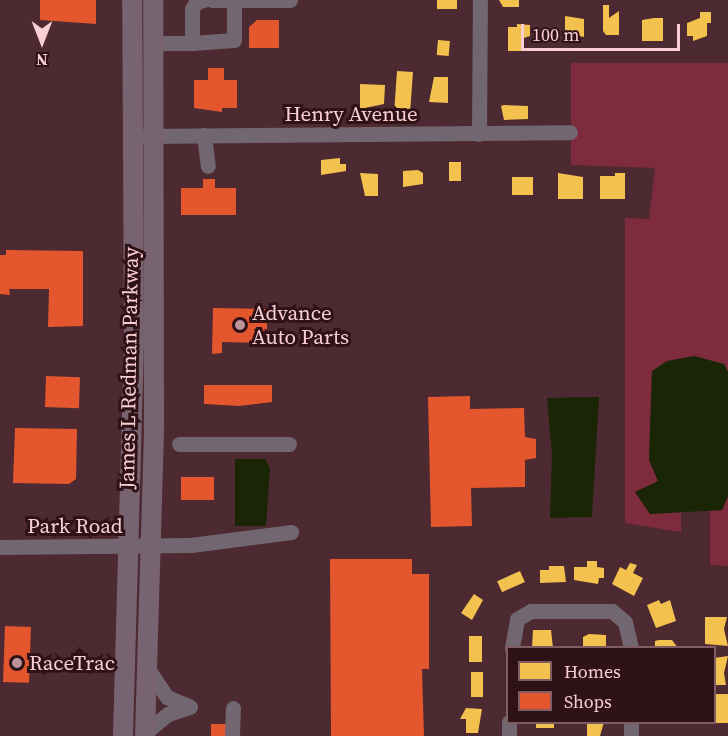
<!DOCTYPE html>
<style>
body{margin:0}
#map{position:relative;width:728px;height:736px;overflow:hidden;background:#4d2931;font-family:"Source Serif 4",serif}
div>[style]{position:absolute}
.green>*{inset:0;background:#7d2b3d}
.water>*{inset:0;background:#192504}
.homes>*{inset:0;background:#f2c14e;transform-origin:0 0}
.shops>*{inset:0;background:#e4572e;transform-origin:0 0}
.minor>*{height:15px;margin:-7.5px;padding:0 7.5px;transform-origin:7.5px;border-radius:7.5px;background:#726771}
.major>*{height:20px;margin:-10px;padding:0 10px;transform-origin:10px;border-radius:10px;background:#786470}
.dots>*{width:16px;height:16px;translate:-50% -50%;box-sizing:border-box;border:3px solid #2f1217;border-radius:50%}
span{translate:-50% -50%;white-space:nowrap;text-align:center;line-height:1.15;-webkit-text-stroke:6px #2f1217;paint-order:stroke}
.street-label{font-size:21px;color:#f9ced3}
.poi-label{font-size:21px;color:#f9ced3}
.left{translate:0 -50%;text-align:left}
.legend{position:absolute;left:506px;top:646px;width:210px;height:78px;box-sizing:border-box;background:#2f1217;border:2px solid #805d62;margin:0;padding:8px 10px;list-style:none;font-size:18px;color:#f9ced3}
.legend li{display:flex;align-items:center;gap:12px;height:30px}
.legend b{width:30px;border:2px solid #805d62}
.north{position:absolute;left:12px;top:12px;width:60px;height:60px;-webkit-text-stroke:4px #2f1217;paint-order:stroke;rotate:180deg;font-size:16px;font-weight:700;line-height:24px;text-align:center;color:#f9ced3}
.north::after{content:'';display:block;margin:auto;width:21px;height:27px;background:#f9ced3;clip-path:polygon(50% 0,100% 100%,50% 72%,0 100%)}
.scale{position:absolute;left:521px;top:24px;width:159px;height:27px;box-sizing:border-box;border:3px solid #f9ced3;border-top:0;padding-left:8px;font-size:18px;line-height:21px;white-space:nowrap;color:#f9ced3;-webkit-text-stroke:4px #2f1217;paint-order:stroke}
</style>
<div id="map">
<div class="green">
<i style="clip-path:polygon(571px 63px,728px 63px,728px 372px,724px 364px,652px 371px,649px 460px,658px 481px,636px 492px,650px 514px,681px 511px,681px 532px,625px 523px,625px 218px,649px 219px,655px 168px,571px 165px)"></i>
<i style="clip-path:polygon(728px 496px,728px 566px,710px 565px,710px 511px,722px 510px)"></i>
</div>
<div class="water">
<i style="clip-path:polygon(694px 356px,724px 364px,728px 372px,728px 496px,722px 510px,650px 514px,635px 492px,658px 481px,649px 460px,652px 371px,667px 361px)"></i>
<i style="clip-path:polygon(599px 397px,592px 517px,550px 518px,552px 455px,547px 398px)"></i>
<i style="clip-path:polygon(235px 459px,265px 459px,270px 468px,266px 526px,235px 526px)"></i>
</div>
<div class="homes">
<i style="left:437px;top:0;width:20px;height:9px"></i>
<i style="clip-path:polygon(499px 0,519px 0,519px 7px,503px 7px)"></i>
<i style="clip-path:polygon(603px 5px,609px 5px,609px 18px,619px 11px,619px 35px,606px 35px,603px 31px)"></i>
<i style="clip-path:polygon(700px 12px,711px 12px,711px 23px,707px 23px,707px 36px,693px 41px,693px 36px,687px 36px,687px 23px,700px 18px)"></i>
<i style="clip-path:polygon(565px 16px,584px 19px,584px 37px,565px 33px)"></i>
<i style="clip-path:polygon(654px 18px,663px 18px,663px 41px,642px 41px,642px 20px)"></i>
<i style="clip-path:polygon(517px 24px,530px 25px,530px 36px,521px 39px,521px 51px,508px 51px,508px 27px,517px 27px)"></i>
<i style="left:438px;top:40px;width:12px;height:15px;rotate:5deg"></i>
<i style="left:397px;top:71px;width:16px;height:37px;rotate:4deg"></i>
<i style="clip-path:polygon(434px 77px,448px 77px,448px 103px,429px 102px)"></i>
<i style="clip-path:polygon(360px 84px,385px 85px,384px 104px,360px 109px)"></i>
<i style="clip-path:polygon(504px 105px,528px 106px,528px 119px,504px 120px,501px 106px)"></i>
<i style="clip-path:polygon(340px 158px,340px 164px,346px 164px,346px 171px,321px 175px,321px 160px)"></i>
<i style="left:449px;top:162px;width:12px;height:19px"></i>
<i style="clip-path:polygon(418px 170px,423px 173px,423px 184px,403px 187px,403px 171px)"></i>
<i style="clip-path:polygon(360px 173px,378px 174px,378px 196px,365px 196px)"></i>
<i style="clip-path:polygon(558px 173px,583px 177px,583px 199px,558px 199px)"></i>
<i style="clip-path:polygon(615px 173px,625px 173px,625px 199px,600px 199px,600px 176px,615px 176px)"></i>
<i style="left:533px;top:177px;width:18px;height:21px;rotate:90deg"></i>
<i style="clip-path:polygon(587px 561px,597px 561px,597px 567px,604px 568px,604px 578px,599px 578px,598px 584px,574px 580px,574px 567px,587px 567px)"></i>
<i style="clip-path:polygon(630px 563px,637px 565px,633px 573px,643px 578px,634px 596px,612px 584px,620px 567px,626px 570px)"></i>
<i style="clip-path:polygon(549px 566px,564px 566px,566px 582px,540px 583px,540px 570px,549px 570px)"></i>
<i style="left:520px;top:571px;width:12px;height:25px;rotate:66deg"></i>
<i style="clip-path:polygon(474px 594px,483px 600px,472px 620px,461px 613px)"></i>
<i style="clip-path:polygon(659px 600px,661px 604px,670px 600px,676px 621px,656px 628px,647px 605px)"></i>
<i style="clip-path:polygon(705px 617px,727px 617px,724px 629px,728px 646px,705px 644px)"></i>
<i style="clip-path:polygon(533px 630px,551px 630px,553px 648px,532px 648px)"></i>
<i style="clip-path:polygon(589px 634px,606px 635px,606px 648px,583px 646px,583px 637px)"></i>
<i style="left:469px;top:636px;width:13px;height:26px"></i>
<i style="clip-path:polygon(659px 640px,672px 640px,678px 648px,655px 648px,655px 641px)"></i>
<i style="clip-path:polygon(728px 656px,724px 673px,726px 685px,714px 685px,714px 658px)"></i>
<i style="left:471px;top:672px;width:12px;height:25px"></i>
<i style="left:714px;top:694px;width:14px;height:29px"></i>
<i style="clip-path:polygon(466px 708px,482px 709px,478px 733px,466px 733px,466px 719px,460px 719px)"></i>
<i style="left:536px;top:722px;width:18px;height:6px"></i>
<i style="clip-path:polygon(587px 722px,604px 722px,600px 736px,587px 736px)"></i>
</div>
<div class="shops">
<i style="clip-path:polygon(40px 0,96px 0,96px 24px,40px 20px)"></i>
<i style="clip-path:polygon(257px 20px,279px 20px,279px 48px,249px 48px,249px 27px)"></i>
<i style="clip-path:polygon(208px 68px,224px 68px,224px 80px,237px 80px,237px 108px,222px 108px,222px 112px,194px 108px,194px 80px,208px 80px)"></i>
<i style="clip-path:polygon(203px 179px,215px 179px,215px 188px,236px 188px,236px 215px,181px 215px,181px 188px,203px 188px)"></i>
<i style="clip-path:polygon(6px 250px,83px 251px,83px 326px,48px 327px,49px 289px,9px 289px,10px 295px,0 294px,0 255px,6px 255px)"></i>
<i style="clip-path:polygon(213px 308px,267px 309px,267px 343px,222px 342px,222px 353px,212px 354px)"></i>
<i style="left:46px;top:376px;width:34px;height:31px;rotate:2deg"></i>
<i style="clip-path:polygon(204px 385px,272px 385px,272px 402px,239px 406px,204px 404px)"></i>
<i style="clip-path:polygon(470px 396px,470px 409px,524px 408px,525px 437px,536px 439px,536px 458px,525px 460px,525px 487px,471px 488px,472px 526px,431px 527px,428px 397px)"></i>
<i style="clip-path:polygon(15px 428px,77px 429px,76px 479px,69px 484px,13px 483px)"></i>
<i style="left:181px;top:477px;width:33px;height:23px"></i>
<i style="clip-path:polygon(330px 559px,412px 559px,412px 574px,429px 574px,429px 669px,422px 669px,424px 736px,331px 736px)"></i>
<i style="left:5px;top:626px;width:26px;height:56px;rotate:2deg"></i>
<i style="left:211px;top:724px;width:17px;height:12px"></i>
</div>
<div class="minor">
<i style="left:212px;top:0;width:78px"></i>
<i style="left:153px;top:43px;width:39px"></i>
<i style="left:192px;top:43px;width:34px;rotate:-90deg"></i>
<i style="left:192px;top:9px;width:8px;rotate:-60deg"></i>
<i style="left:196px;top:2px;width:8px;rotate:-14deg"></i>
<i style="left:192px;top:43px;width:42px;rotate:-4.1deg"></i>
<i style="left:234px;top:40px;width:40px;rotate:-90deg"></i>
<i style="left:479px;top:134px;width:134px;rotate:-89.6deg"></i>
<i style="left:204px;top:135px;width:31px;rotate:83deg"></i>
<i style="left:144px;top:136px;width:426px;rotate:-0.5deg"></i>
<i style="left:179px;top:444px;width:110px"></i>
<i style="left:0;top:547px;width:191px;rotate:-0.6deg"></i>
<i style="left:191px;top:545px;width:101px;rotate:-7.4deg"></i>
<i style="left:512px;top:648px;width:29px;rotate:-80deg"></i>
<i style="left:517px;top:619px;width:16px;rotate:-30deg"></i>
<i style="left:531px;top:611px;width:81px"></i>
<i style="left:612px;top:611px;width:17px;rotate:40deg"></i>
<i style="left:625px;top:622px;width:27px;rotate:77deg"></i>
<i style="left:148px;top:669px;width:34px;rotate:56deg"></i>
<i style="left:167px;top:697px;width:25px;rotate:23deg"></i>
<i style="left:631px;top:722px;width:14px;rotate:90deg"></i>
<i style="left:145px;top:733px;width:30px;rotate:-40deg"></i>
<i style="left:168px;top:714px;width:23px;rotate:-18deg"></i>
<i style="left:232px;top:736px;width:28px;rotate:-88deg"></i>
<i style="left:509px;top:736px;width:14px;rotate:-90deg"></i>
</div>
<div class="major">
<i style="left:123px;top:736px;width:395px;rotate:-88.4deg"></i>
<i style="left:134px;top:341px;width:341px;rotate:-90.3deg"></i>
<i style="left:145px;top:736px;width:309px;rotate:-88.3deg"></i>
<i style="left:154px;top:427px;width:427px;rotate:-90.1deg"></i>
</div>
<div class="dots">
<i style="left:240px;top:325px;background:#bd949a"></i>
<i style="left:17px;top:663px;background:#bd949a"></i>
</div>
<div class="street-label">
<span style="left:351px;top:114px">Henry Avenue</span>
<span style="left:129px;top:368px;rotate:-89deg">James L Redman Parkway</span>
<span style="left:75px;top:526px">Park Road</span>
</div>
<div class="poi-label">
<span class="left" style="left:252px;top:325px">Advance<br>Auto Parts</span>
<span class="left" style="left:29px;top:663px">RaceTrac</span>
</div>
<ul class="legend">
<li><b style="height:16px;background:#f2c14e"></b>Homes</li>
<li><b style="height:16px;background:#e4572e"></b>Shops</li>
</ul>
<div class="north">N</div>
<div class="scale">100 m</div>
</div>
